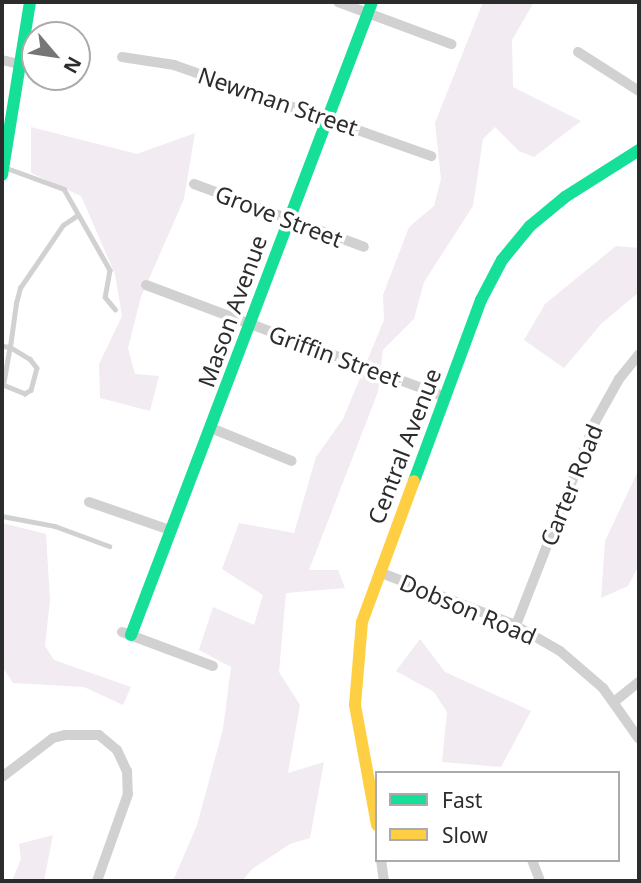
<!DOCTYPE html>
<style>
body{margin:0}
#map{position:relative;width:641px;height:883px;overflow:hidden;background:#fff;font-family:"Noto Sans",sans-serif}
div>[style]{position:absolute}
.green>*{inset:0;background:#f2ebf1}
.lane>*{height:4.5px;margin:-2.25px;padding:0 2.25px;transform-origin:2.25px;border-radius:2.25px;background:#d1d1d1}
.street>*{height:10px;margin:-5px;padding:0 5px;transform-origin:5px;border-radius:5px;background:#d1d1d1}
.fast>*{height:12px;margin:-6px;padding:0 6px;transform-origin:6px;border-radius:6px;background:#16e098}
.slow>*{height:12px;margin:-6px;padding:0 6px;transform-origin:6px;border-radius:6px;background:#ffcf43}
span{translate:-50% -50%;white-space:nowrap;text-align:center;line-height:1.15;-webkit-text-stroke:7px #fff;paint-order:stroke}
.street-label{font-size:23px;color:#2c2c2c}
.frame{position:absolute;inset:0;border:4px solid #2c2c2c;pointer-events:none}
.legend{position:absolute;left:375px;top:771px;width:245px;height:91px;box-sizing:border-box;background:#fff;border:2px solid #ababab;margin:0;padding:9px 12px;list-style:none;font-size:21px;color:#2c2c2c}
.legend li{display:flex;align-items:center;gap:14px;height:35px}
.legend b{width:35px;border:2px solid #ababab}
.north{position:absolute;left:21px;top:21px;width:70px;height:70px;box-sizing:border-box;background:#fff;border:2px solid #ababab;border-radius:50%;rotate:119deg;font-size:19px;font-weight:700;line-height:28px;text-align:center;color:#2c2c2c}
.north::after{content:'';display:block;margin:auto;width:24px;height:32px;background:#767676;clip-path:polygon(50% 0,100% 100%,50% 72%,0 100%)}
</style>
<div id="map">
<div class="green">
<i style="clip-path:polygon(483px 2px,534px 2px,512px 40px,513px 87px,581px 121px,534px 157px,519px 151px,495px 127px,483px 139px,473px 206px,424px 282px,414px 319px,383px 350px,378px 392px,309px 570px,338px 570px,345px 588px,286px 593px,279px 672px,300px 705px,288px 773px,324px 762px,310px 838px,290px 844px,252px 869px,242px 881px,173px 881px,197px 825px,223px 729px,231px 667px,199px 650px,213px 607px,254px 625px,263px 595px,222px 569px,239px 523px,294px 533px,316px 457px,343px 419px,384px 320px,383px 295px,409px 227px,434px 206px,441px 179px,435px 123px)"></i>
<i style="clip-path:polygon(31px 127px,137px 154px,195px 133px,184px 199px,141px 297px,128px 348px,135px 374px,159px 376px,150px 411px,100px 398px,99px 364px,122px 316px,115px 274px,81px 196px,31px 173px)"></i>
<i style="clip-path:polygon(616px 246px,639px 248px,639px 292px,601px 324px,564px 368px,524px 340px,545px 304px)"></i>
<i style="clip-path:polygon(639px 469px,639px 565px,628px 586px,601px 598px,605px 541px)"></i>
<i style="clip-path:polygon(2px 523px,46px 534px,50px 600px,45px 646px,54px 660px,131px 687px,123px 705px,84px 687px,13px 683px,2px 666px)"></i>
<i style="clip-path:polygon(420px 639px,445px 672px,531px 711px,501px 767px,442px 762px,447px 712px,434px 692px,396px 671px)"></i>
<i style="clip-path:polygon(53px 835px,44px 881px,12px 881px,21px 859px,19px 844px)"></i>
</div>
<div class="lane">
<i style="left:4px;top:167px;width:64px;rotate:20.1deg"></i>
<i style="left:64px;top:189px;width:93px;rotate:60.4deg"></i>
<i style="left:110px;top:270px;width:27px;rotate:100deg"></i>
<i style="left:105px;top:297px;width:16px;rotate:50deg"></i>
<i style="left:2px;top:346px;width:8px;rotate:7deg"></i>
<i style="left:10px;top:347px;width:23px;rotate:31deg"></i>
<i style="left:30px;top:359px;width:11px;rotate:52deg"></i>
<i style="left:37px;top:368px;width:23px;rotate:105deg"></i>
<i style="left:31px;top:390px;width:7px;rotate:146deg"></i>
<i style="left:25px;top:394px;width:24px;rotate:-158deg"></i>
<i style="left:3px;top:385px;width:39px;rotate:-80deg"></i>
<i style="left:10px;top:347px;width:44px;rotate:-82.2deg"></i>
<i style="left:16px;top:303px;width:16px;rotate:-75deg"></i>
<i style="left:20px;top:288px;width:76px;rotate:-55.7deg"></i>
<i style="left:63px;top:225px;width:18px;rotate:-34deg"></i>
<i style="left:2px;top:516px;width:54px;rotate:10.7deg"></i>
<i style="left:55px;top:526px;width:58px;rotate:20.3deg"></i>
</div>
<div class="street">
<i style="left:338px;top:2px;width:121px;rotate:20.4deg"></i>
<i style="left:578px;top:52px;width:72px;rotate:32.6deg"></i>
<i style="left:122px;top:57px;width:53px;rotate:8.7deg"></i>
<i style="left:174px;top:65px;width:273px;rotate:19.5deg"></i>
<i style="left:2px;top:60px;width:18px;rotate:13deg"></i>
<i style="left:194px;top:184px;width:181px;rotate:20.3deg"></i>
<i style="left:146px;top:285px;width:319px;rotate:20.5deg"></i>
<i style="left:211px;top:428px;width:87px;rotate:22.2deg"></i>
<i style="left:89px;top:502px;width:86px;rotate:19.1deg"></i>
<i style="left:379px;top:572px;width:144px;rotate:21.2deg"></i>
<i style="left:513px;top:624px;width:54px;rotate:29.9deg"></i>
<i style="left:560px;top:651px;width:57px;rotate:40.7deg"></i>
<i style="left:603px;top:688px;width:62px;rotate:54.8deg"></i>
<i style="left:516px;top:625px;width:218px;rotate:-68.7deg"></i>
<i style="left:595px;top:422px;width:49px;rotate:-60.8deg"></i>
<i style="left:619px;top:379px;width:32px;rotate:-51deg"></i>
<i style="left:122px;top:632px;width:97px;rotate:20.5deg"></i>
<i style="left:614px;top:702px;width:32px;rotate:-39deg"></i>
<i style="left:2px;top:777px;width:64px;rotate:-37.4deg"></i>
<i style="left:53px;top:738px;width:12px;rotate:-14deg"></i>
<i style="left:65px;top:735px;width:34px"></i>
<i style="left:99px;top:735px;width:23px;rotate:40deg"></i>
<i style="left:117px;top:750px;width:23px;rotate:65deg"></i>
<i style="left:127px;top:771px;width:23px;rotate:88deg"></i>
<i style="left:128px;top:794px;width:92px;rotate:109.6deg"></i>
<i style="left:381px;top:860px;width:21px;rotate:82deg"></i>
<i style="left:532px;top:860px;width:22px;rotate:69deg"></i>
</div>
<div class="fast">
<i style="left:2px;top:175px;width:175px;rotate:-80.8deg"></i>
<i style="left:414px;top:481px;width:193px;rotate:-69.7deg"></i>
<i style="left:481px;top:300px;width:45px;rotate:-62.3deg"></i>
<i style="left:502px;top:260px;width:44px;rotate:-50.5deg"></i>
<i style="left:530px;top:226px;width:45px;rotate:-39.6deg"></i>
<i style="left:565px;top:197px;width:88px;rotate:-32.4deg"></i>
<i style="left:131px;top:635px;width:677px;rotate:-69.16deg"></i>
</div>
<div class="slow">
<i style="left:377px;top:825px;width:122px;rotate:-100.4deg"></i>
<i style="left:355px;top:705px;width:83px;rotate:-85.2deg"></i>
<i style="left:362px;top:622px;width:150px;rotate:-69.8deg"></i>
</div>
<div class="street-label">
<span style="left:278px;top:101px;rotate:19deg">Newman Street</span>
<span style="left:279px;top:216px;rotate:21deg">Grove Street</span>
<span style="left:232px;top:311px;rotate:-70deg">Mason Avenue</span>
<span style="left:335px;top:356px;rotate:20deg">Griffin Street</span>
<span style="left:404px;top:446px;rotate:-69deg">Central Avenue</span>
<span style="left:571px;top:485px;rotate:-68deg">Carter Road</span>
<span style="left:468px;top:609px;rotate:23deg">Dobson Road</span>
</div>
<div class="frame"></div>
<ul class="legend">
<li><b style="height:9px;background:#16e098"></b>Fast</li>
<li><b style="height:9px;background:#ffcf43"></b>Slow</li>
</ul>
<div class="north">N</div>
</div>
